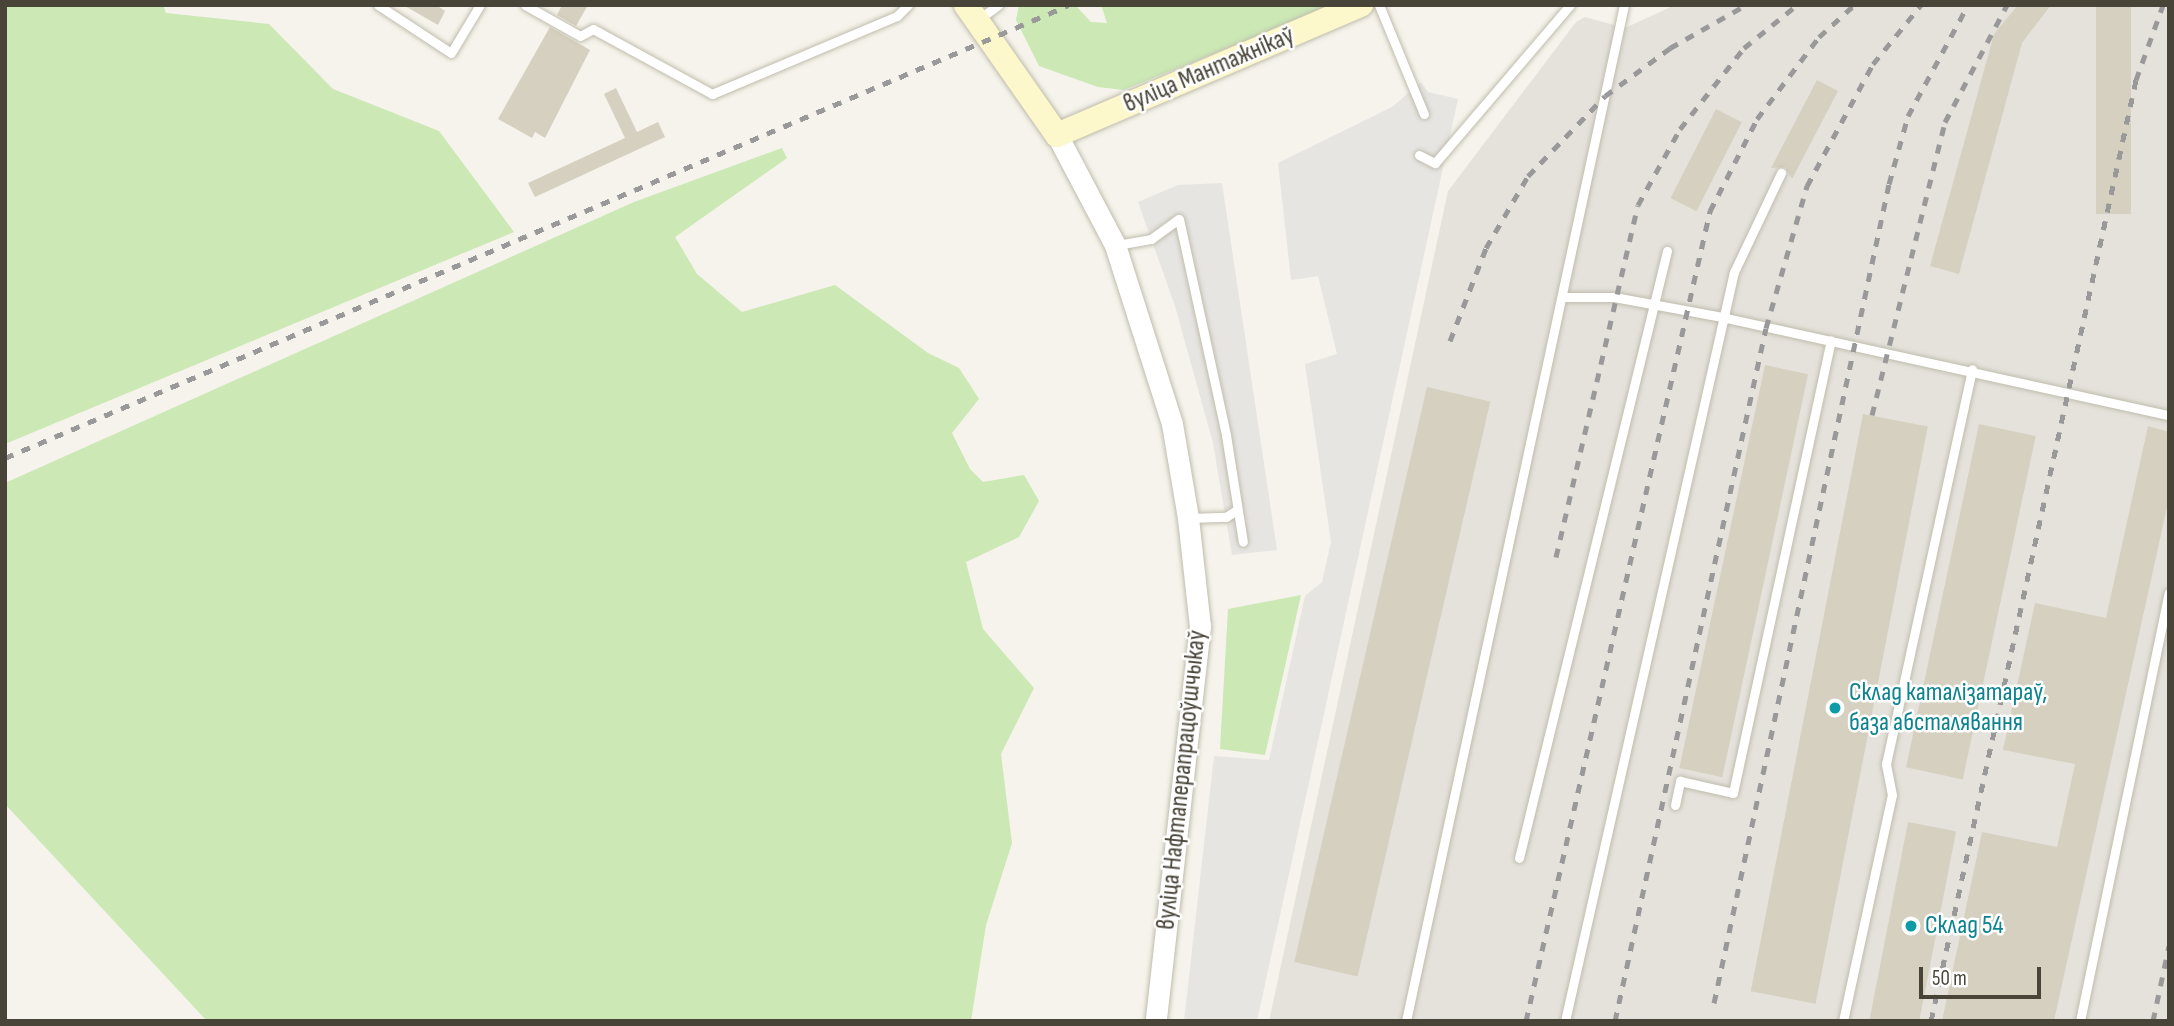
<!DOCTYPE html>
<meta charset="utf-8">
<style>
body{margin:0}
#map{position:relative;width:2174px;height:1026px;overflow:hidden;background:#f5f3eb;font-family:"Sofia Sans Condensed",sans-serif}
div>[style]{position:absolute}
.industrial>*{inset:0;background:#e5e2dc}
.green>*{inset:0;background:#cbe8b5}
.parking>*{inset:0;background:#e7e5e2}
.building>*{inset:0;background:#d6d0c0;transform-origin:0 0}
.roads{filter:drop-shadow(0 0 2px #c0bcad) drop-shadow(0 0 2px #c0bcad)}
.service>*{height:9px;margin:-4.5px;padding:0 4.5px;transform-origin:4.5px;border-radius:4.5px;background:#fff}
.tertiary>*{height:21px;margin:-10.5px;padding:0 10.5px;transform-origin:10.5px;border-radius:10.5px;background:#fff}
.secondary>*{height:24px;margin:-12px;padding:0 12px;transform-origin:12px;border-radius:12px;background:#fdf7cc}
.rail>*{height:5px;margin-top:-2.5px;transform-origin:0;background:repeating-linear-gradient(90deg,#999 0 9px,transparent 0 18px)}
.dots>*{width:19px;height:19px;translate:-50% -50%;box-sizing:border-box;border:4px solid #fff;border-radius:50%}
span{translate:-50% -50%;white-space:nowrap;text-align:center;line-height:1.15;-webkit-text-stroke:5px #fff;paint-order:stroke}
.street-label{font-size:26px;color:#494438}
.culture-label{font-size:26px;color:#0d838f}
.left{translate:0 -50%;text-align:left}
.frame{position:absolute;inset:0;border:7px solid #494438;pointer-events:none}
.scale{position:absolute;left:1919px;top:967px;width:122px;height:32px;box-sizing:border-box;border:4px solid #494438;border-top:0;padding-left:9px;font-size:21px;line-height:24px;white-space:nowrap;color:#494438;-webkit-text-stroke:5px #fff;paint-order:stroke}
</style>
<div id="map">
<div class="industrial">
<i style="clip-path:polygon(1675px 5px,2169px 5px,2169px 1021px,1269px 1021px,1448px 191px,1576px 22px,1585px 17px,1625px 28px)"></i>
</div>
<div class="green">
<i style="clip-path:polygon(5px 5px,163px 5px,166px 13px,269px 24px,333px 89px,439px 131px,514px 232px,5px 444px)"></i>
<i style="clip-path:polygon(1019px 5px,1075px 5px,1091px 22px,1107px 23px,1101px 5px,1334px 5px,1124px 90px,1098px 87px,1039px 66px,1016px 20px)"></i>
<i style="clip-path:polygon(782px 148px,787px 158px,675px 237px,697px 274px,742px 312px,835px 285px,928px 353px,959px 368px,979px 399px,952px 433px,970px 469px,983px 482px,1024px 475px,1039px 501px,1019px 537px,966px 562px,983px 629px,1034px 688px,1001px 754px,1012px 843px,986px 925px,971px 1021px,207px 1021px,5px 804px,5px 483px,634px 202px)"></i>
<i style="clip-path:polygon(1301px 595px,1265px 755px,1220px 749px,1228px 609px)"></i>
</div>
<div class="parking">
<i style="clip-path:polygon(1421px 82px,1428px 92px,1458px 99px,1257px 1021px,1184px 1021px,1214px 756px,1269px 760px,1305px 596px,1322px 582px,1331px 542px,1305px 364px,1337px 354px,1318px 276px,1291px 280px,1278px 163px,1392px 107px)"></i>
<i style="clip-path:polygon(1222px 183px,1277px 550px,1232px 555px,1213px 443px,1175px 306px,1138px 202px,1178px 185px)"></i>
</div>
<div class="building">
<i style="clip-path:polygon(403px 5px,436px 5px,445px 11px,438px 25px)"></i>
<i style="clip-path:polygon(562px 5px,588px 5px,576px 26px,557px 15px)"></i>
<i style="clip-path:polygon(2018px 5px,2051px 5px,2022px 43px,1959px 274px,1930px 266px,1994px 34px)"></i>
<i style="left:2096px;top:5px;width:35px;height:209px"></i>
<i style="clip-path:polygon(550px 27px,590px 50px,545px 138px,535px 132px,532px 138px,498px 119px)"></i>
<i style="clip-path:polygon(1817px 80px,1838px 91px,1792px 179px,1785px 167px,1771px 168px)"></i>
<i style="clip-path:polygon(616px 88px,637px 132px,658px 122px,665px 137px,535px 197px,528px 183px,625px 138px,604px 94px)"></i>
<i style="left:1716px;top:109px;width:29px;height:100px;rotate:27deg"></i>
<i style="left:1765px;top:365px;width:44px;height:412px;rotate:12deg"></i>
<i style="left:1427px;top:387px;width:65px;height:590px;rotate:13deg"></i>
<i style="left:1863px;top:414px;width:66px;height:588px;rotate:11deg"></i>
<i style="left:1979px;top:424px;width:58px;height:351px;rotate:12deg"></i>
<i style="clip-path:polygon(2148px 426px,2169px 432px,2169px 498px,2054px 1021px,1942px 1021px,1982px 832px,2057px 847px,2075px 764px,2003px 750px,2035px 603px,2106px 618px)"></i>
<i style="left:1908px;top:822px;width:49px;height:203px;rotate:11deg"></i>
</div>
<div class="roads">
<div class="service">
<i style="left:378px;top:5px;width:87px;rotate:33.3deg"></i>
<i style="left:451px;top:53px;width:56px;rotate:-58.9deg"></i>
<i style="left:525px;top:5px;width:63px;rotate:29.4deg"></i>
<i style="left:580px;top:36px;width:15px;rotate:-28deg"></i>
<i style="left:593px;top:29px;width:136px;rotate:28.6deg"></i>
<i style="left:712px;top:94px;width:201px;rotate:-22.9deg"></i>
<i style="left:897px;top:16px;width:16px;rotate:-45deg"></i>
<i style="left:1379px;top:5px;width:118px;rotate:67.6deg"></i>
<i style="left:979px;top:19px;width:24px;rotate:-36deg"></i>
<i style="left:1419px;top:155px;width:18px;rotate:27deg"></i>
<i style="left:1435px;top:163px;width:208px;rotate:-49.5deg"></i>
<i style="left:1117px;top:245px;width:35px;rotate:-10deg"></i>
<i style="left:1151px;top:239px;width:34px;rotate:-36deg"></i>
<i style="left:1179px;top:219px;width:221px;rotate:77.7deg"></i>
<i style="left:1226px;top:435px;width:108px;rotate:81deg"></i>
<i style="left:1562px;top:297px;width:52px"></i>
<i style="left:1614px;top:297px;width:110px;rotate:10.5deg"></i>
<i style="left:1722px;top:317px;width:458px;rotate:12.4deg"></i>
<i style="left:1190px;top:518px;width:36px;rotate:-2deg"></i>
<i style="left:1226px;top:517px;width:14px;rotate:-34deg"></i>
<i style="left:1675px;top:805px;width:25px;rotate:-78deg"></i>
<i style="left:1680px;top:781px;width:54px;rotate:12.8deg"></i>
<i style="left:1733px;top:793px;width:463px;rotate:-77.8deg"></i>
<i style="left:1519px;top:858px;width:625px;rotate:-76.3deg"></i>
<i style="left:1406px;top:1021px;width:1039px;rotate:-77.89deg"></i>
<i style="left:1565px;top:1021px;width:768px;rotate:-77.29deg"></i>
<i style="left:1734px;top:272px;width:110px;rotate:-64.6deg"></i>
<i style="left:1843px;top:1021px;width:231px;rotate:-77.8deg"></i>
<i style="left:1892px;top:795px;width:32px;rotate:-101deg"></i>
<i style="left:1886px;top:764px;width:404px;rotate:-77.7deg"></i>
<i style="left:2080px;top:1021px;width:437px;rotate:-78.3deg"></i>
</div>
<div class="tertiary">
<i style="left:1057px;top:135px;width:124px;rotate:62.2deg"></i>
<i style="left:1115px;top:245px;width:188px;rotate:72.3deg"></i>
<i style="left:1172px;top:424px;width:95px;rotate:80.3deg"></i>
<i style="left:1188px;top:518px;width:109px;rotate:83.7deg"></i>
<i style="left:1200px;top:626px;width:397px;rotate:96.4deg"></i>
</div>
<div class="secondary">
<i style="left:966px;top:5px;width:159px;rotate:55deg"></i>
<i style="left:1057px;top:135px;width:331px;rotate:-23.2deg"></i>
</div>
</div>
<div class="rail">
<i style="left:1450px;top:341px;width:100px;rotate:-68.8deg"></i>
<i style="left:1486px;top:248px;width:83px;rotate:-59.7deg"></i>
<i style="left:1528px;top:176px;width:111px;rotate:-46.1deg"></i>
<i style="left:1605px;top:96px;width:81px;rotate:-36.4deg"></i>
<i style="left:1670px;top:48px;width:87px;rotate:-29.5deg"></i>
<i style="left:1872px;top:415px;width:302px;rotate:-76deg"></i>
<i style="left:1945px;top:122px;width:132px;rotate:-62.1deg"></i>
<i style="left:5px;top:458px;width:1156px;rotate:-23.06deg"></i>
<i style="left:1556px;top:557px;width:361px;rotate:-76.9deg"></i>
<i style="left:1638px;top:205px;width:87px;rotate:-61.1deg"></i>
<i style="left:1680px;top:129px;width:103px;rotate:-51.7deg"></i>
<i style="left:1744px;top:48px;width:68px;rotate:-39.1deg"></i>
<i style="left:1714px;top:1003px;width:837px;rotate:-77.94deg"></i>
<i style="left:1889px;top:184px;width:71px;rotate:-74.4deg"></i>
<i style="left:1908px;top:116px;width:126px;rotate:-61.6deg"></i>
<i style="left:1526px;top:1021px;width:831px;rotate:-77.2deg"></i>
<i style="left:1710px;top:211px;width:103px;rotate:-62.9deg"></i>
<i style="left:1757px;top:119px;width:103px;rotate:-52.9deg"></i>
<i style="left:1819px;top:37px;width:47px;rotate:-42.4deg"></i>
<i style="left:1615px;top:1021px;width:709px;rotate:-77.71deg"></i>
<i style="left:1766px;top:328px;width:148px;rotate:-73.9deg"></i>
<i style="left:1807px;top:186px;width:139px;rotate:-61.6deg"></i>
<i style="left:1873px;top:64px;width:76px;rotate:-50.9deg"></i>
<i style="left:1931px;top:1021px;width:963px;rotate:-77.71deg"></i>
<i style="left:2136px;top:80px;width:80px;rotate:-70.2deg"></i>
<i style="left:2153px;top:1021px;width:77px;rotate:-78deg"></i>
</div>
<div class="dots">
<i style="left:1835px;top:708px;background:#0f9aa8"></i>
<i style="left:1911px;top:926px;background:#0f9aa8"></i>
</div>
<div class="street-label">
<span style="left:1209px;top:70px;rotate:-23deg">вуліца Мантажнікаў</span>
<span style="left:1182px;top:780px;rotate:-84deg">вуліца Нафтаперапрацоўшчыкаў</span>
</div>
<div class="culture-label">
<span class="left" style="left:1849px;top:708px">Склад каталізатараў,<br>база абсталявання</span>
<span class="left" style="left:1925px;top:926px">Склад 54</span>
</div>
<div class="frame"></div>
<div class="scale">50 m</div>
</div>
